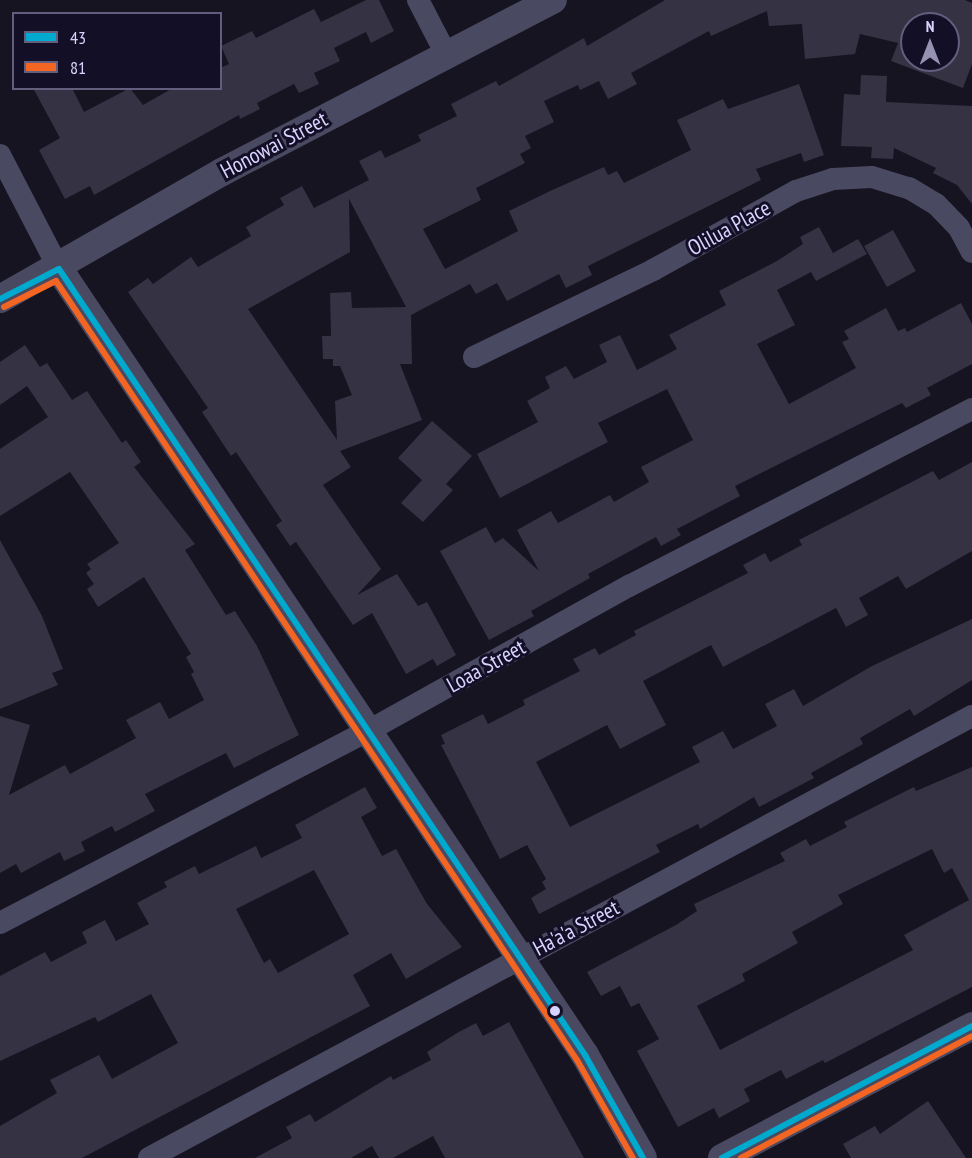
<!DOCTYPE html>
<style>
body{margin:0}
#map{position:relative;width:972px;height:1158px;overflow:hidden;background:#161421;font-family:"PT Sans Narrow",sans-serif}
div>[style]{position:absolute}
.building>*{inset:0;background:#343243;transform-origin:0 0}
.minor>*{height:22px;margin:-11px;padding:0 11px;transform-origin:11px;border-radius:11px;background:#4a4962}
.tertiary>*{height:28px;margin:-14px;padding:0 14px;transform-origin:14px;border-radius:14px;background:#4a4962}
.bus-1>*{height:6px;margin:-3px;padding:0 3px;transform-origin:3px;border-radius:3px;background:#00a9ce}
.bus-2>*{height:6px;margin:-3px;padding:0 3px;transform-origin:3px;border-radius:3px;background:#f26522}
.dots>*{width:16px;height:16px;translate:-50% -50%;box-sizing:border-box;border:3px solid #130f26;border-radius:50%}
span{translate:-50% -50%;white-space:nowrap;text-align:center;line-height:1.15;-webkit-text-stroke:6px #130f26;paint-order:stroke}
.street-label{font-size:22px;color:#d9d4ff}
.legend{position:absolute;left:12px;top:12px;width:210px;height:78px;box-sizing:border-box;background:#130f26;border:2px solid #625e7d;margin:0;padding:8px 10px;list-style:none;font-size:18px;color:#d9d4ff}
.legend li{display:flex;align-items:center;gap:12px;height:30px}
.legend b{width:30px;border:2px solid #625e7d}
.north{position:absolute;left:900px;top:12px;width:60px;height:60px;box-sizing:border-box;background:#130f26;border:2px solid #625e7d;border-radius:50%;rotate:0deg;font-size:16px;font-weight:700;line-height:24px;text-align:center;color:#d9d4ff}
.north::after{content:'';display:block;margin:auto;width:21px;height:27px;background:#9591b1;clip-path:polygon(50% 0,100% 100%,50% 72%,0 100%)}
</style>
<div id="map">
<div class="building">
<i style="clip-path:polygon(366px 0,379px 0,394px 31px,371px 43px,366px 32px,334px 48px,340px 61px,314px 73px,319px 84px,299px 93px,294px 84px,257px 103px,260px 109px,240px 119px,239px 115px,94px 195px,90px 186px,65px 199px,39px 150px,60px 138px,33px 88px,72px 88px,84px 112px,130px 88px,143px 105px,173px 88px,220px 88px,220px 68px,229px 64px,221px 46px,252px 31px,256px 38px,314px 9px,321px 22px)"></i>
<i style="clip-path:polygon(evenodd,665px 0,965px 0,972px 3px,972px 64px,963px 88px,891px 61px,898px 43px,860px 34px,855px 54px,805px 59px,802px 24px,769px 26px,767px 11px,711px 36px,709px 31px,631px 73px,637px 84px,608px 99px,599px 81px,580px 90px,578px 85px,544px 101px,554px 122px,525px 136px,531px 148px,520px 154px,525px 163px,476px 188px,481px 200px,423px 229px,445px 269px,518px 231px,509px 211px,550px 191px,604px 167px,608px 175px,617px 171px,624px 183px,691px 150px,677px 120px,723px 99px,728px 109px,799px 84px,824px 155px,804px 162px,801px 153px,756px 169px,761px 180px,588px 266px,592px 275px,566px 288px,559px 274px,507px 301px,497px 283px,476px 294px,470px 284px,411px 315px,412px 364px,400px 364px,422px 420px,340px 451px,351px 467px,323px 485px,381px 569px,357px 595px,397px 574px,418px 606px,427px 602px,456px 655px,437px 666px,433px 659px,406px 674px,372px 613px,353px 625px,296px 542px,290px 546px,276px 525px,282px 521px,236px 452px,231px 456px,202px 412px,208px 408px,128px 292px,148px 278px,153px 284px,191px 257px,198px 267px,251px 236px,246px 227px,284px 205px,280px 198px,302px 186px,314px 208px,369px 180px,359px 161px,381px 150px,385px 158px,421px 141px,418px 135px,457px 116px,451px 104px,496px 81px,499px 86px,584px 38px,587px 46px,665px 0,912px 24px,948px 24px,948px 60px,912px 60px,912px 24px,665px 0,349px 199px,406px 307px,352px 308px,351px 292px,330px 293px,331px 336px,322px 336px,323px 359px,333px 359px,333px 366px,340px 366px,352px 395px,335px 401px,337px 440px,248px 309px,350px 252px,349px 199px)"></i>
<i style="clip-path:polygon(861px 75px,887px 76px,886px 102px,972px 106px,972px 204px,957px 185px,933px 173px,936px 168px,894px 148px,893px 159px,871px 158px,872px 147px,841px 146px,844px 94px,860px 95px)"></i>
<i style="clip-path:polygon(819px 227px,833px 253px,858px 239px,867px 254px,816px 281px,811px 272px,777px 290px,795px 325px,757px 344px,789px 404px,856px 368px,842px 342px,849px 339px,844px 331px,886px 308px,898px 331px,905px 328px,907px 332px,961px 303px,972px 324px,972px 364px,927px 388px,931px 395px,906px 408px,902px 403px,735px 486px,740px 496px,677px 529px,681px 535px,661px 546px,656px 537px,588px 574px,590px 578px,531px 611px,534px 616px,489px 640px,440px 551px,486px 527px,495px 543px,503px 538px,539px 571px,517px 530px,551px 511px,558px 523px,610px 495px,614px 502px,649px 482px,641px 467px,693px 440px,667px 389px,598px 423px,608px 442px,500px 498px,477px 454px,538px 422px,527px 401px,550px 388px,545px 377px,566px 366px,574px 379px,607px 362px,599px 345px,620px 335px,637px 370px,677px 349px,669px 335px,726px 305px,719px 291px,777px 261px,803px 244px,800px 237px)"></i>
<i style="left:893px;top:230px;width:47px;height:33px;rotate:61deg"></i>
<i style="clip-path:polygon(25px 345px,40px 367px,47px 363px,72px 400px,87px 391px,122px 443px,126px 440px,141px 462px,134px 467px,195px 544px,185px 550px,226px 615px,235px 611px,257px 646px,299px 735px,234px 768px,226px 753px,145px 794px,155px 811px,115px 832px,112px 826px,81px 842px,85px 851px,64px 861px,60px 852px,21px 873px,16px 864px,0 873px,0 716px,30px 725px,9px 795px,65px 765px,70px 774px,136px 738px,126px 720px,160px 702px,169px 719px,204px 700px,191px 674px,194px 672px,186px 657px,191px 654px,144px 577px,98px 607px,87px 589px,94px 584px,86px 573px,91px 569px,87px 564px,119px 543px,70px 472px,0 516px,0 449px,48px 417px,27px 386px,0 405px,0 362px)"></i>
<i style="clip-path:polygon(432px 421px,472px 456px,446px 484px,453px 490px,423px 522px,401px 503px,422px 480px,398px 458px)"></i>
<i style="clip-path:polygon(972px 462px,972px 551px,906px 589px,898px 576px,859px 598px,868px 615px,846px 627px,836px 608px,723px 667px,711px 645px,643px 681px,666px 725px,620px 749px,607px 725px,536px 762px,570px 827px,700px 762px,692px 747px,723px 731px,733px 749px,777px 726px,765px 704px,794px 689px,803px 706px,872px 666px,972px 619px,972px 680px,914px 716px,910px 709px,860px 738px,863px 744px,811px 773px,814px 778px,759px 807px,754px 797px,700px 829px,698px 824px,656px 845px,660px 852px,539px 914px,531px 898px,546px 889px,542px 882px,546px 879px,527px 845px,500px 859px,441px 745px,445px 744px,441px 735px,483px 714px,488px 724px,525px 705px,523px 700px,580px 671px,573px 659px,595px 648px,599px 655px,636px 635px,634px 631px,748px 573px,743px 565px,765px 553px,770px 562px,802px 545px,799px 540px,933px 471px,939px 480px)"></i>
<i style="clip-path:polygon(0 540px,42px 616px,63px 669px,52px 673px,58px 685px,0 709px)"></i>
<i style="clip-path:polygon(evenodd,972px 767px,972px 987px,825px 1063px,823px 1060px,786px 1079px,781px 1070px,744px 1089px,750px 1101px,719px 1118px,714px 1108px,678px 1127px,637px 1051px,659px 1039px,639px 1003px,631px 1007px,620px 986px,601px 996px,587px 972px,676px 925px,697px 911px,694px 904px,785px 861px,780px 853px,806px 839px,810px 846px,847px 827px,844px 822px,914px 787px,916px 791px,972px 767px,932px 849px,944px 873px,952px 868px,969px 900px,904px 935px,913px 950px,720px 1050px,697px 1006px,745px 981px,742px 974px,798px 943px,792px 932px,843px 904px,838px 895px,932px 849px)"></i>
<i style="clip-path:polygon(evenodd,365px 787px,377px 808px,361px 817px,382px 856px,396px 849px,427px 904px,462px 947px,406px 979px,391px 953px,353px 975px,370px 1006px,82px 1158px,0 1158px,0 1126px,57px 1093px,50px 1080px,99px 1055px,112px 1079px,178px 1043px,151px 994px,98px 1022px,95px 1017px,0 1061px,0 976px,45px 952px,51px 962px,87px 943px,82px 932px,105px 920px,116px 941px,149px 924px,137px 903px,167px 887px,164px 882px,195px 866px,199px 874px,256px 846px,261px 858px,302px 838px,295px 825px,365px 787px,314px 870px,349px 934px,278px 973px,270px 959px,264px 963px,236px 909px,314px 870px)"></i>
<i style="clip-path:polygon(509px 1022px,584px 1158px,445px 1158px,433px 1136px,393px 1158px,379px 1158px,372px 1146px,351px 1158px,255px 1158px,292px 1138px,286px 1127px,310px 1114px,315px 1122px,391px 1076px,393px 1080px,431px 1060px,427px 1052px,457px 1033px,476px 1023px,483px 1036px)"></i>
<i style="clip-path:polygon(928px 1101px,966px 1158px,851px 1158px,843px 1144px,875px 1126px,880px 1134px)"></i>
</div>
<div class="minor">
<i style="left:418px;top:0;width:61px;rotate:62.6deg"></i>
<i style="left:0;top:155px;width:128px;rotate:62.6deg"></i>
<i style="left:474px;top:357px;width:199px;rotate:-25.9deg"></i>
<i style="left:653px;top:270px;width:163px;rotate:-28.9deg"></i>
<i style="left:796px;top:191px;width:39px;rotate:-18deg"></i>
<i style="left:833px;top:179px;width:39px;rotate:-3deg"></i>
<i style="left:872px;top:177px;width:39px;rotate:17deg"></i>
<i style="left:909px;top:188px;width:31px;rotate:31deg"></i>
<i style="left:936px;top:204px;width:33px;rotate:46deg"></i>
<i style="left:959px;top:228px;width:27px;rotate:62deg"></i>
<i style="left:0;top:923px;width:415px;rotate:-27.6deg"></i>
<i style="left:368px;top:731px;width:299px;rotate:-29.1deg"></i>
<i style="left:629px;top:586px;width:386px;rotate:-27.3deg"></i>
<i style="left:149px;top:1158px;width:934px;rotate:-28.24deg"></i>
</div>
<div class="tertiary">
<i style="left:59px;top:269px;width:946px;rotate:56.21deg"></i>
<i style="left:585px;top:1055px;width:118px;rotate:60.6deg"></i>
<i style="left:0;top:299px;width:256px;rotate:-29.8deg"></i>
<i style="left:222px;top:172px;width:373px;rotate:-27.5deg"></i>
<i style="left:722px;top:1158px;width:283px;rotate:-27.8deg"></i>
</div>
<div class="bus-1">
<i style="left:0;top:299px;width:66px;rotate:-27deg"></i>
<i style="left:59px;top:269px;width:946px;rotate:56.21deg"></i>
<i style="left:585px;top:1055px;width:118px;rotate:60.6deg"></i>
<i style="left:722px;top:1158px;width:283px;rotate:-27.8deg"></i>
</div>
<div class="bus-2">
<i style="left:4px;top:307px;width:58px;rotate:-26.6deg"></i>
<i style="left:56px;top:281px;width:937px;rotate:56.23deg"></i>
<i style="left:577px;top:1060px;width:113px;rotate:60.3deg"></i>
<i style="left:741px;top:1158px;width:261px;rotate:-27.8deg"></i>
</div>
<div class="dots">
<i style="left:555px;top:1011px;background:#d9d4ff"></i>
</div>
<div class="street-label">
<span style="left:274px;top:145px;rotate:-28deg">Honowai Street</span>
<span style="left:729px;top:228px;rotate:-29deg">Olilua Place</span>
<span style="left:486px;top:666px;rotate:-29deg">Loaa Street</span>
<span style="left:576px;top:928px;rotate:-28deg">Ha'a'a Street</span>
</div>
<ul class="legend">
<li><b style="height:8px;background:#00a9ce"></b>43</li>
<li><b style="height:8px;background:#f26522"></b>81</li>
</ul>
<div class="north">N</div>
</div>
